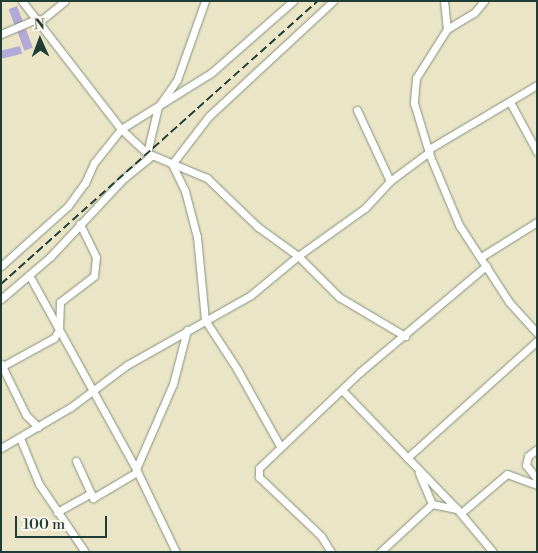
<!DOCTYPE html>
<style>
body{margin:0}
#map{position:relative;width:538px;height:553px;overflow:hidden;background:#eae5c6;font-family:"Libre Bodoni",serif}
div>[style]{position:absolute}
.building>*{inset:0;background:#b2a9d9;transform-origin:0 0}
.roads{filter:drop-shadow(0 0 1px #84917d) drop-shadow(0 0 1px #84917d)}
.minor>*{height:7px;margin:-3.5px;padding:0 3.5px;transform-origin:3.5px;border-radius:3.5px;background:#fff}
.rail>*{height:2px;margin-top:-1px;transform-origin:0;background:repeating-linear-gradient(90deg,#1f3d34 0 8px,transparent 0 12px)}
span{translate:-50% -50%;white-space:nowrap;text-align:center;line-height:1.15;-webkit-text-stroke:5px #fbf7ec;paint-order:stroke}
.frame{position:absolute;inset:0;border:2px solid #1f3d34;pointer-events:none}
.north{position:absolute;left:15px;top:15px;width:50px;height:50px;-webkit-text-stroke:4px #fbf7ec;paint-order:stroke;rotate:358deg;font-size:14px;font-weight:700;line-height:20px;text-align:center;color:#1f3d34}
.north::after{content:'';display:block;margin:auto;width:18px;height:22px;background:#1f3d34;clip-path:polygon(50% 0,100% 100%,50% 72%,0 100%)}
.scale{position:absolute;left:15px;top:516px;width:92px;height:22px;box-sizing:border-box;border:2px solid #1f3d34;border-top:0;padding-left:6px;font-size:15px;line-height:18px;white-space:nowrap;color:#1f3d34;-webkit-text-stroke:4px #fbf7ec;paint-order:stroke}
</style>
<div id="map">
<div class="building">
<i style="left:17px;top:6px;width:19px;height:9px;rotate:69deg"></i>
<i style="left:26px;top:29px;width:20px;height:9px;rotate:70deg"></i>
<i style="left:20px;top:46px;width:8px;height:20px;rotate:76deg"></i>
</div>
<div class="roads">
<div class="minor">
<i style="left:22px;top:1px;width:162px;rotate:52.3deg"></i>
<i style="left:121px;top:129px;width:35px;rotate:43deg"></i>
<i style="left:147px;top:153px;width:65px;rotate:22.6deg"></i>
<i style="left:207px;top:178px;width:71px;rotate:43.9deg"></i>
<i style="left:258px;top:227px;width:49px;rotate:35.9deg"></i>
<i style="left:298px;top:256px;width:58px;rotate:45deg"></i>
<i style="left:339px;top:297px;width:77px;rotate:30.6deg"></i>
<i style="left:444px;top:1px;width:28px;rotate:84deg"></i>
<i style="left:447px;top:29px;width:58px;rotate:122.3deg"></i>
<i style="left:416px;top:78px;width:25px;rotate:95deg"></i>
<i style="left:414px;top:103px;width:55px;rotate:73.2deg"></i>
<i style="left:430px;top:156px;width:75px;rotate:67.2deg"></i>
<i style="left:459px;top:225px;width:92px;rotate:57deg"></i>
<i style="left:509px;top:302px;width:42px;rotate:47.9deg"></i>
<i style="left:39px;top:22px;width:33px;rotate:-39deg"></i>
<i style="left:447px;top:29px;width:31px;rotate:-31deg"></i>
<i style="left:474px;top:13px;width:16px;rotate:-50deg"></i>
<i style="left:1px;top:34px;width:39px;rotate:-23deg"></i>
<i style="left:510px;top:102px;width:57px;rotate:61.6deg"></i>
<i style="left:357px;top:110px;width:78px;rotate:65.1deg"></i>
<i style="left:429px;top:149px;width:126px;rotate:-30.7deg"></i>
<i style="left:147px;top:153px;width:47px;rotate:-76.6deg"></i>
<i style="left:158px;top:107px;width:33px;rotate:-55deg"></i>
<i style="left:177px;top:80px;width:84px;rotate:-70.5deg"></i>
<i style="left:481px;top:257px;width:66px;rotate:-32deg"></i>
<i style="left:1px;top:266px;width:90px;rotate:-41.8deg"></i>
<i style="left:68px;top:206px;width:29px;rotate:-54deg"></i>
<i style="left:85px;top:183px;width:22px;rotate:-66deg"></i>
<i style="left:94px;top:163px;width:43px;rotate:-51.5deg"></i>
<i style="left:121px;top:129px;width:106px;rotate:-31.9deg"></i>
<i style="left:211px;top:73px;width:109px;rotate:-41.3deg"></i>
<i style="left:29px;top:275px;width:222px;rotate:61.1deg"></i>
<i style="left:136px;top:469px;width:92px;rotate:64.3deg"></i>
<i style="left:1px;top:299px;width:65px;rotate:-40.6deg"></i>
<i style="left:50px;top:257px;width:107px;rotate:-46.9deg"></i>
<i style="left:123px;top:179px;width:36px;rotate:-39deg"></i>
<i style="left:1px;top:364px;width:57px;rotate:63.9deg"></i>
<i style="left:26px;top:415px;width:17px;rotate:45deg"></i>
<i style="left:1px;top:367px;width:60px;rotate:-28.7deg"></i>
<i style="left:54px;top:338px;width:9px;rotate:-58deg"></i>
<i style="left:59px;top:330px;width:28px;rotate:-88deg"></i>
<i style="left:60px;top:302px;width:43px;rotate:-37.4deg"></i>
<i style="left:94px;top:276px;width:19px;rotate:-84deg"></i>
<i style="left:96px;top:257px;width:37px;rotate:-116deg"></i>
<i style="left:342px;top:390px;width:165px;rotate:46deg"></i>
<i style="left:457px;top:509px;width:56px;rotate:50.1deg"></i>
<i style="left:20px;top:438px;width:50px;rotate:67.6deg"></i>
<i style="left:39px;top:484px;width:82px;rotate:55.9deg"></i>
<i style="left:280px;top:446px;width:88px;rotate:-119.2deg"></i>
<i style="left:237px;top:369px;width:59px;rotate:-123.1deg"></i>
<i style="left:205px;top:320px;width:83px;rotate:-95.5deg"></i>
<i style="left:197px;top:237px;width:48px;rotate:-104.6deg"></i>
<i style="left:185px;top:191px;width:30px;rotate:-116deg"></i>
<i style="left:172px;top:164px;width:61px;rotate:-52.4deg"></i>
<i style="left:209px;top:116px;width:169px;rotate:-42.8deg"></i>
<i style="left:1px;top:448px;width:81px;rotate:-30.4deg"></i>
<i style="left:71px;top:407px;width:70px;rotate:-36.9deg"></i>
<i style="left:127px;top:365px;width:142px;rotate:-29.4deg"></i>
<i style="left:251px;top:295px;width:61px;rotate:-39.7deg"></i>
<i style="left:298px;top:256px;width:82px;rotate:-35.6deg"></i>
<i style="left:365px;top:208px;width:37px;rotate:-47deg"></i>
<i style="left:390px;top:181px;width:49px;rotate:-36.6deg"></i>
<i style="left:537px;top:449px;width:11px;rotate:142deg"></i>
<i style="left:528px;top:456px;width:9px;rotate:103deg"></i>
<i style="left:526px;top:465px;width:18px;rotate:52deg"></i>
<i style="left:407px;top:458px;width:175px;rotate:-42deg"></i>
<i style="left:76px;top:461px;width:41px;rotate:65.3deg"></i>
<i style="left:93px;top:498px;width:51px;rotate:-30.6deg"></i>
<i style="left:136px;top:469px;width:93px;rotate:-66.5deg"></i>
<i style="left:173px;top:384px;width:56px;rotate:-75.5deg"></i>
<i style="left:432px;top:504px;width:25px;rotate:12deg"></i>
<i style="left:57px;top:512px;width:39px;rotate:-29deg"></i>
<i style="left:461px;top:513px;width:60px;rotate:-40.3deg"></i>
<i style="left:507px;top:474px;width:32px;rotate:20deg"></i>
<i style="left:331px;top:552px;width:19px;rotate:-122deg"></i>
<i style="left:321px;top:536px;width:86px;rotate:-136.4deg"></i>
<i style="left:259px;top:477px;width:9px;rotate:-90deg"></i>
<i style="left:259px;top:468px;width:139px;rotate:-43.5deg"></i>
<i style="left:360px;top:372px;width:165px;rotate:-40.1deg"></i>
<i style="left:380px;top:552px;width:71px;rotate:-42.7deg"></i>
<i style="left:432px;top:504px;width:34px;rotate:-113deg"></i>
</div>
</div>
<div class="rail">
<i style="left:1px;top:284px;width:424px;rotate:-41.8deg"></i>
</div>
<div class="frame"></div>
<div class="north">N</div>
<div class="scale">100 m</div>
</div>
